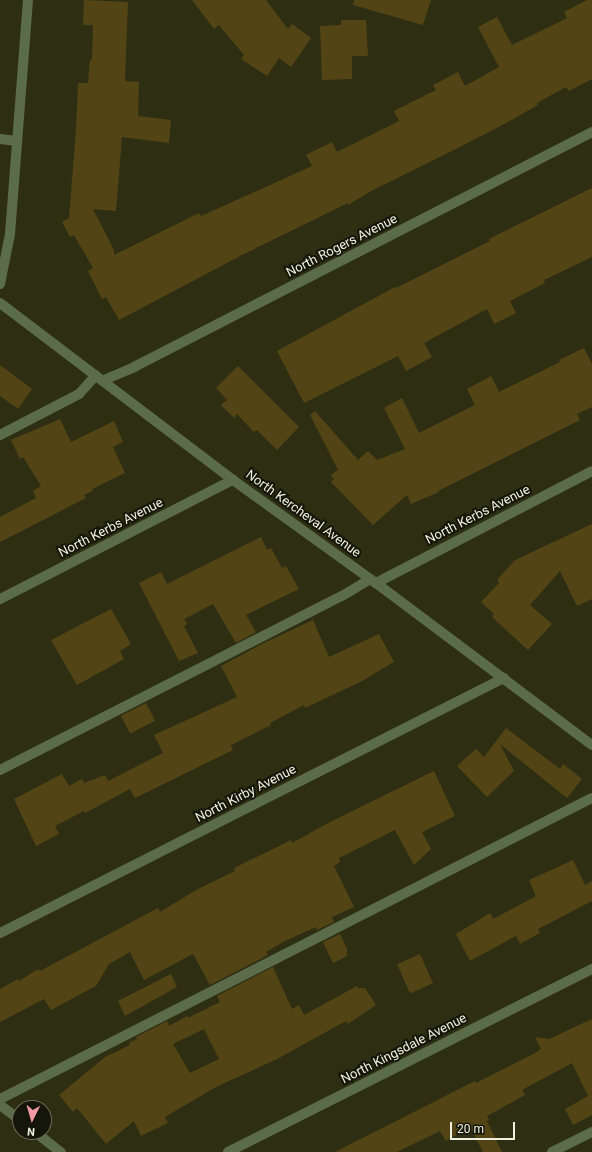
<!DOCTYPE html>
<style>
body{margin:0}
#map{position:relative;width:592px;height:1152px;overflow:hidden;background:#2e2f12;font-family:Roboto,sans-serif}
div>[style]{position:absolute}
.building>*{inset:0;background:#534416;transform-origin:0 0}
.minor>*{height:10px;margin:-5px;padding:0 5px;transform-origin:5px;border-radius:5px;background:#5a6c49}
span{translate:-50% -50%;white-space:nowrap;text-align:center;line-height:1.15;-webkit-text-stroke:4px #15160a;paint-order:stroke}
.street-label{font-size:13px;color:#eef0df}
.north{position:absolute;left:12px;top:1100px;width:40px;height:40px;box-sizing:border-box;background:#15160a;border:1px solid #6c6d5f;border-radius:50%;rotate:185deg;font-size:11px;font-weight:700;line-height:16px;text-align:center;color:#eef0df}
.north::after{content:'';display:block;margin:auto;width:14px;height:18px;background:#f49aa4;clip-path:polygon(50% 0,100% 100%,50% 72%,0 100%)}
.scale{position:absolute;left:450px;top:1122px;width:65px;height:18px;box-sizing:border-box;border:2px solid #eef0df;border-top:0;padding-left:5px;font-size:12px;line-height:14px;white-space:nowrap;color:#eef0df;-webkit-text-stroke:3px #15160a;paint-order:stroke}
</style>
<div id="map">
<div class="building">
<i style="clip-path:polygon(84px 0,128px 2px,125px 81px,139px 82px,138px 116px,171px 120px,169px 143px,122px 137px,116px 211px,93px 209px,114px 250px,114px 255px,199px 213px,201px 216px,312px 166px,306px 155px,332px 142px,337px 152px,399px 121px,394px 111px,436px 90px,433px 85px,458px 72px,465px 86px,499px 67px,478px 27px,497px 17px,512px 45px,567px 18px,564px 12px,587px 0,592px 0,592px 79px,569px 91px,566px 87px,537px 103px,538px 105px,506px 123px,456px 149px,371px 191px,348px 205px,348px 203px,242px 255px,119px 320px,106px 297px,102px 299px,88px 271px,93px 268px,74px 235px,70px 237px,62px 222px,69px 218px,76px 129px,78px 83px,88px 83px,90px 59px,92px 60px,93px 25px,83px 25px)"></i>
<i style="clip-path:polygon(192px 0,266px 0,288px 29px,292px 24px,311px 38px,291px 67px,279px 58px,267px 76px,241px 59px,244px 55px,219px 25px,214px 29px)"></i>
<i style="clip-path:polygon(354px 0,431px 0,423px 25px,353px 5px)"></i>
<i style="clip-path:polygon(341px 20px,366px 20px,368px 56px,352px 56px,352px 79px,322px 80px,320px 26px,341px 25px)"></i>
<i style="clip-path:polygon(592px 188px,592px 257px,544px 280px,545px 283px,510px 301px,516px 313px,494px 324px,487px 309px,424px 343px,432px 357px,406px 371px,398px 356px,304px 403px,277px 351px,395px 287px,396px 288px,490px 241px,489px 239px)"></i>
<i style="clip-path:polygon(584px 348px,592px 364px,592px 407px,577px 414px,580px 420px,438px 491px,439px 492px,411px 504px,407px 495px,373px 525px,331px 482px,334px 479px,331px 475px,338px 470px,310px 415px,315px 411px,358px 460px,368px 451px,377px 460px,405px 449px,384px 408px,402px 398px,419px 433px,475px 405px,467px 389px,491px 376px,499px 392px,560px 362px,559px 360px)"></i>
<i style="clip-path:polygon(0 365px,32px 389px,18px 409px,0 396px)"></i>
<i style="clip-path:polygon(238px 366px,299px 427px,277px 450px,257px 430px,254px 432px,237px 414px,234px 418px,221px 405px,227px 400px,216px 388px)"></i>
<i style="clip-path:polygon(60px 419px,71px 442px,114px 421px,123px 442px,113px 447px,125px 473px,92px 489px,93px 491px,84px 495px,86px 498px,0 542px,0 517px,36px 498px,33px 491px,41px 486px,23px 457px,20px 459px,11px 440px)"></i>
<i style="clip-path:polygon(592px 524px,592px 599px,577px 606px,560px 571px,530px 605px,552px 624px,528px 650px,492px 617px,494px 614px,481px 602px,499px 583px,497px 580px,515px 560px)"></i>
<i style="clip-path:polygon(261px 537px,267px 550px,271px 548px,282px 568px,286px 566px,299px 589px,246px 615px,256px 632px,236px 643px,213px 604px,184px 619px,187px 624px,184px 626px,198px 653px,179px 661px,139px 583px,161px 572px,167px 584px)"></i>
<i style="clip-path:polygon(111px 609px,131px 644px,120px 651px,124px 659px,77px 685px,51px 640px)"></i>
<i style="clip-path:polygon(313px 620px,329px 657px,379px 634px,394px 662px,362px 681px,305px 708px,304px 705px,270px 723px,271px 725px,231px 745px,233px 750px,135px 798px,130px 789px,85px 813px,84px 811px,55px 826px,59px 834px,36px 846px,14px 799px,62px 774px,69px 786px,82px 779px,84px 783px,105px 775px,108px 781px,163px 753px,154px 735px,237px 697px,221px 666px,262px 644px)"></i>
<i style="left:146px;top:703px;width:20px;height:28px;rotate:63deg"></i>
<i style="clip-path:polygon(506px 728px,560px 769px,563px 764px,582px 779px,567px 798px,500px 744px,514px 771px,487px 797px,457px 766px,476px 749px,484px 757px)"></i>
<i style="clip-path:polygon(434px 771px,455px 816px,422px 832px,431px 849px,414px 865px,395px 830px,339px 858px,340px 862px,334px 866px,354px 907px,332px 917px,334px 922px,317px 930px,316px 927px,285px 941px,266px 952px,268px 955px,210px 985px,193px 954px,144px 980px,130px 952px,109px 964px,96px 986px,51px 1010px,44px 999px,0 1022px,0 989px,18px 979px,19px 981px,38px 969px,40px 971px,158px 908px,160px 912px,196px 890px,235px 871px,234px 868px,277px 847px,291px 840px,292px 843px,330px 822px)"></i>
<i style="clip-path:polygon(573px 860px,585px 885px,592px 881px,592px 901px,538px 929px,540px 933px,520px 944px,516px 936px,470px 961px,456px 934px,490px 913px,493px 919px,536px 896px,529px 880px)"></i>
<i style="clip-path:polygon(340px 934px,347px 949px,347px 956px,333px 963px,323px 942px)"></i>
<i style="left:420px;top:954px;width:32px;height:25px;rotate:66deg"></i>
<i style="clip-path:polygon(evenodd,273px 967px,292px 1009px,299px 1005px,304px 1015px,357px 986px,358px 988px,365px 988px,376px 1005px,348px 1024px,346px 1021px,277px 1059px,216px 1087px,165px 1117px,168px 1123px,141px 1136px,134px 1121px,106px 1144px,77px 1108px,73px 1112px,59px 1095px,105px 1057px,130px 1045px,129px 1043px,137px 1039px,136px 1037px,167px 1021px,169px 1026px,187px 1016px,188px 1018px,220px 1002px,217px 996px,273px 967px,204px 1029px,219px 1059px,190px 1073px,173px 1044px,204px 1029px)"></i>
<i style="clip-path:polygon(171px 974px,177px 987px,125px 1016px,118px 1001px)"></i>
<i style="clip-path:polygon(592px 1019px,592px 1115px,573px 1125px,565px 1109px,588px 1096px,572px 1063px,522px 1090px,525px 1095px,487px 1116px,489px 1120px,487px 1121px,502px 1152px,483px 1152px,470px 1127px,446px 1141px,440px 1131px,397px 1152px,335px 1152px,475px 1081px,476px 1083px,535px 1053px,541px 1049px,535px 1037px,549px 1039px)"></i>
</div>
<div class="minor">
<i style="left:0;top:139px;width:17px;rotate:7deg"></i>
<i style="left:0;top:284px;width:51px;rotate:-78.7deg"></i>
<i style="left:10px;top:234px;width:235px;rotate:-85.6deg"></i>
<i style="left:0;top:303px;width:293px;rotate:37.2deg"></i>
<i style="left:233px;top:480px;width:176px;rotate:35.8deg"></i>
<i style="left:376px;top:583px;width:270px;rotate:36.9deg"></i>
<i style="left:104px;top:380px;width:33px;rotate:-23deg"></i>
<i style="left:134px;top:367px;width:515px;rotate:-27.16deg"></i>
<i style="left:0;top:435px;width:89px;rotate:-27.4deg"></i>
<i style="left:79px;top:394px;width:25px;rotate:-48deg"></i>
<i style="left:376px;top:583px;width:243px;rotate:-27.4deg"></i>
<i style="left:0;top:599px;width:262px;rotate:-27.1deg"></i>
<i style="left:0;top:770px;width:384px;rotate:-27deg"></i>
<i style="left:342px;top:596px;width:33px;rotate:-31deg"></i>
<i style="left:0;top:933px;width:565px;rotate:-26.84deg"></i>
<i style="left:0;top:1099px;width:664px;rotate:-26.95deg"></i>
<i style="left:0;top:1105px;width:25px;rotate:37deg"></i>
<i style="left:35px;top:1132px;width:33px;rotate:38deg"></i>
<i style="left:228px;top:1152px;width:407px;rotate:-26.7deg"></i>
<i style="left:552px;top:1152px;width:45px;rotate:-26.6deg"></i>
</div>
<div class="street-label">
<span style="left:342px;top:246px;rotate:-27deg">North Rogers Avenue</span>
<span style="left:303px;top:514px;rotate:36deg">North Kercheval Avenue</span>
<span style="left:478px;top:515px;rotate:-27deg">North Kerbs Avenue</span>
<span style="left:111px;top:528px;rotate:-27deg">North Kerbs Avenue</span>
<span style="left:246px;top:794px;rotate:-27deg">North Kirby Avenue</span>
<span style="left:404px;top:1049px;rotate:-27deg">North Kingsdale Avenue</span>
</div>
<div class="north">N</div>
<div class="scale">20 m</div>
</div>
